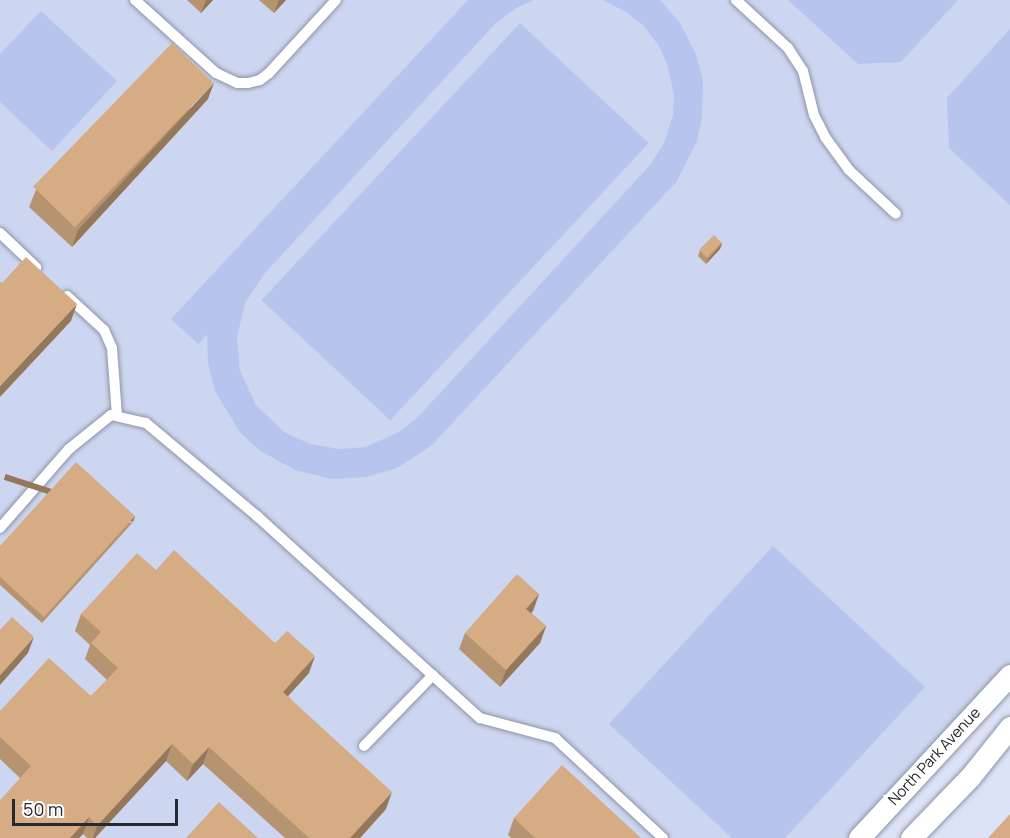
<!DOCTYPE html>
<style>
body{margin:0}
#map{position:relative;width:1010px;height:838px;overflow:hidden;background:#dce3f6;font-family:Manrope,sans-serif}
div>[style]{position:absolute}
.built>*{inset:0;background:#cdd6f0}
.green>*{inset:0;background:#b6c4ee;transform-origin:0 0}
.roads{filter:drop-shadow(0 0 2px #8e94a6) drop-shadow(0 0 2px #8e94a6)}
.service>*{height:10px;margin:-5px;padding:0 5px;transform-origin:5px;border-radius:5px;background:#fff}
.minor>*{height:21px;margin:-10.5px;padding:0 10.5px;transform-origin:10.5px;border-radius:10.5px;background:#fff}
.wall>*{inset:0;background:#b79471}
.shaded-wall>*{inset:0;background:#95785c;transform-origin:0 0}
.building>*{inset:0;background:#d5ac83;transform-origin:0 0}
span{translate:-50% -50%;white-space:nowrap;text-align:center;line-height:1.15;-webkit-text-stroke:5px #fff;paint-order:stroke}
.street-label{font-size:15px;color:#262930}
.scale{position:absolute;left:12px;top:799px;width:166px;height:27px;box-sizing:border-box;border:3px solid #262930;border-top:0;padding-left:8px;font-size:18px;line-height:21px;white-space:nowrap;color:#262930;-webkit-text-stroke:4px #fff;paint-order:stroke}
</style>
<div id="map">
<div class="built">
<i style="clip-path:polygon(0 0,1010px 0,1010px 666px,850px 838px,0 838px)"></i>
</div>
<div class="green">
<i style="clip-path:polygon(468px 0,534px 0,516px 8px,495px 24px,265px 273px,245px 303px,237px 337px,240px 371px,256px 405px,284px 432px,310px 444px,339px 449px,366px 447px,401px 431px,418px 417px,651px 164px,664px 143px,673px 115px,674px 95px,667px 64px,659px 46px,643px 25px,626px 12px,603px 0,660px 0,680px 23px,695px 52px,703px 80px,702px 118px,697px 141px,677px 181px,431px 446px,397px 468px,366px 477px,332px 479px,295px 470px,259px 450px,239px 431px,215px 391px,208px 363px,207px 335px,198px 344px,171px 319px)"></i>
<i style="clip-path:polygon(788px 0,958px 0,901px 62px,858px 64px)"></i>
<i style="clip-path:polygon(41px 11px,117px 81px,52px 151px,0 102px,0 54px)"></i>
<i style="left:520px;top:23px;width:176px;height:379px;rotate:43deg"></i>
<i style="clip-path:polygon(1010px 29px,1010px 205px,949px 148px,947px 98px)"></i>
<i style="clip-path:polygon(773px 546px,925px 687px,785px 838px,732px 838px,609px 724px)"></i>
</div>
<div class="roads">
<div class="service">
<i style="left:135px;top:0;width:109px;rotate:42deg"></i>
<i style="left:216px;top:73px;width:23px;rotate:25deg"></i>
<i style="left:237px;top:83px;width:11px"></i>
<i style="left:248px;top:83px;width:12px;rotate:-14deg"></i>
<i style="left:260px;top:80px;width:11px;rotate:-38deg"></i>
<i style="left:269px;top:73px;width:99px;rotate:-47.5deg"></i>
<i style="left:736px;top:0;width:71px;rotate:42.7deg"></i>
<i style="left:788px;top:48px;width:27px;rotate:57deg"></i>
<i style="left:803px;top:71px;width:45px;rotate:76deg"></i>
<i style="left:814px;top:115px;width:25px;rotate:63deg"></i>
<i style="left:825px;top:137px;width:41px;rotate:54deg"></i>
<i style="left:849px;top:170px;width:64px;rotate:43.1deg"></i>
<i style="left:0;top:233px;width:50px;rotate:43.4deg"></i>
<i style="left:67px;top:296px;width:50px;rotate:42.6deg"></i>
<i style="left:104px;top:330px;width:20px;rotate:66deg"></i>
<i style="left:112px;top:348px;width:68px;rotate:85.8deg"></i>
<i style="left:0;top:528px;width:105px;rotate:-48.9deg"></i>
<i style="left:69px;top:449px;width:54px;rotate:-39deg"></i>
<i style="left:111px;top:415px;width:36px;rotate:13deg"></i>
<i style="left:146px;top:423px;width:145px;rotate:40deg"></i>
<i style="left:257px;top:516px;width:301px;rotate:42.2deg"></i>
<i style="left:480px;top:718px;width:78px;rotate:14.9deg"></i>
<i style="left:555px;top:738px;width:147px;rotate:42.8deg"></i>
<i style="left:364px;top:746px;width:99px;rotate:-45.8deg"></i>
</div>
<div class="minor">
<i style="left:859px;top:838px;width:222px;rotate:-47.2deg"></i>
<i style="left:911px;top:838px;width:85px;rotate:-46deg"></i>
<i style="left:970px;top:777px;width:64px;rotate:-51.3deg"></i>
</div>
</div>
<div class="wall">
<i style="clip-path:polygon(187px 0,213px 0,201px 13px)"></i>
<i style="clip-path:polygon(259px 0,286px 0,274px 13px)"></i>
<i style="clip-path:polygon(208px 99px,72px 247px,29px 207px,36px 190px)"></i>
<i style="clip-path:polygon(722px 243px,720px 249px,706px 264px,698px 256px,700px 250px)"></i>
<i style="clip-path:polygon(133px 522px,42px 623px,0 585px,0 546px)"></i>
<i style="clip-path:polygon(156px 570px,275px 643px,309px 673px,288px 696px,386px 809px,360px 838px,285px 838px,203px 764px,187px 781px,166px 761px,95px 838px,87px 838px,83px 834px,79px 838px,0 838px,20px 778px,0 759px,0 711px,91px 696px,107px 680px,85px 659px,90px 645px,75px 631px,81px 614px)"></i>
<i style="clip-path:polygon(539px 594px,533px 611px,531px 613px,546px 626px,540px 643px,500px 687px,459px 649px,465px 633px)"></i>
<i style="clip-path:polygon(514px 818px,641px 838px,511px 838px,508px 835px)"></i>
</div>
<div class="shaded-wall">
<i style="clip-path:polygon(206px 0,213px 0,201px 13px)"></i>
<i style="clip-path:polygon(279px 0,286px 0,274px 13px)"></i>
<i style="clip-path:polygon(214px 83px,208px 99px,72px 247px,78px 230px)"></i>
<i style="clip-path:polygon(722px 243px,720px 249px,706px 264px,709px 258px)"></i>
<i style="clip-path:polygon(77px 304px,71px 321px,0 397px,0 386px)"></i>
<i style="left:135px;top:516px;width:6px;height:136px;rotate:108deg"></i>
<i style="clip-path:polygon(539px 594px,533px 611px,520px 625px,526px 609px)"></i>
<i style="clip-path:polygon(546px 626px,540px 643px,500px 687px,506px 670px)"></i>
<i style="clip-path:polygon(34px 637px,28px 653px,0 685px,0 675px)"></i>
<i style="clip-path:polygon(315px 656px,309px 673px,277px 708px,283px 692px)"></i>
<i style="clip-path:polygon(172px 744px,166px 761px,95px 838px,93px 838px,97px 826px)"></i>
<i style="clip-path:polygon(209px 747px,203px 764px,187px 781px,193px 764px)"></i>
<i style="clip-path:polygon(392px 792px,386px 809px,360px 838px,350px 838px)"></i>
<i style="clip-path:polygon(89px 817px,83px 834px,79px 838px,70px 838px)"></i>
</div>
<div class="building">
<i style="left:172px;top:43px;width:58px;height:200px;rotate:44deg"></i>
<i style="left:714px;top:235px;width:11px;height:21px;rotate:45deg"></i>
<i style="clip-path:polygon(26px 257px,77px 304px,0 386px,0 281px,2px 283px)"></i>
<i style="clip-path:polygon(76px 462px,135px 516px,44px 617px,0 577px,0 546px)"></i>
<i style="clip-path:polygon(174px 550px,275px 643px,287px 631px,315px 656px,283px 692px,392px 792px,350px 838px,309px 838px,209px 747px,193px 764px,172px 744px,97px 826px,89px 817px,70px 838px,0 838px,0 800px,31px 766px,0 737px,0 711px,49px 658px,91px 696px,118px 668px,91px 643px,101px 632px,81px 614px,137px 553px,156px 570px)"></i>
<i style="clip-path:polygon(517px 574px,539px 594px,526px 609px,546px 626px,506px 670px,465px 633px)"></i>
<i style="clip-path:polygon(12px 617px,34px 637px,0 675px,0 630px)"></i>
<i style="clip-path:polygon(562px 765px,641px 838px,535px 838px,514px 818px)"></i>
<i style="clip-path:polygon(219px 802px,258px 838px,186px 838px)"></i>
<i style="clip-path:polygon(1010px 814px,1010px 838px,988px 838px)"></i>
</div>
<div class="street-label">
<span style="left:934px;top:756px;rotate:-47deg">North Park Avenue</span>
</div>
<div class="scale">50 m</div>
</div>
